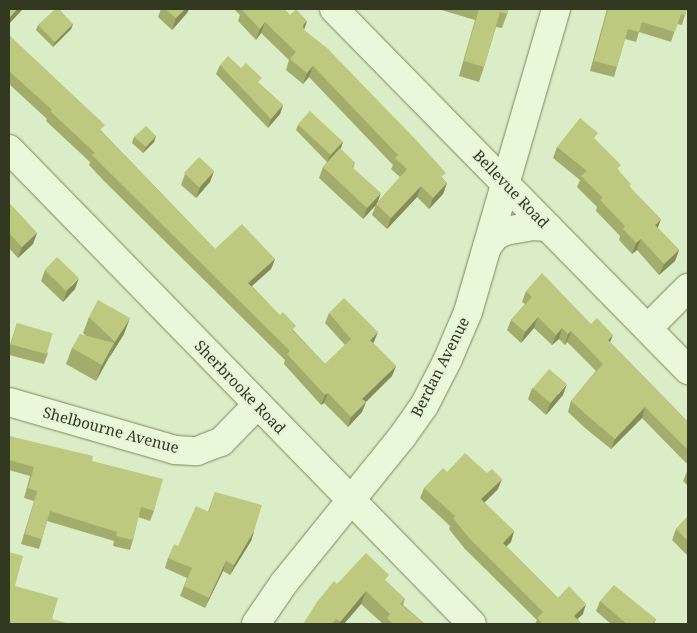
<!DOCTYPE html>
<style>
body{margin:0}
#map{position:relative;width:697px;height:633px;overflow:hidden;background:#dbedc7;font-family:"Noto Serif",serif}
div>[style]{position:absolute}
.roads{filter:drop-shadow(0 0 1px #7b885d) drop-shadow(0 0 1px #7b885d)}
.minor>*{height:28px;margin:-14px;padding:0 14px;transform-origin:14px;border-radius:14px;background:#eaf8da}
.wall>*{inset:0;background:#a2ad6c}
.shaded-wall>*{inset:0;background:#848d58}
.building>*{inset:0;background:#bcc97e;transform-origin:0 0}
span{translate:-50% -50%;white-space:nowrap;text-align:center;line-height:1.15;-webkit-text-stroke:4px #e6f4d6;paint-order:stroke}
.street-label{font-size:15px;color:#333920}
.frame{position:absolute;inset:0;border:10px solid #333920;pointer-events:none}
</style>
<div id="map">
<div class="roads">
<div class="minor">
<i style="left:334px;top:9px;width:506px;rotate:45.56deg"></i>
<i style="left:9px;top:149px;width:663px;rotate:45.73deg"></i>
<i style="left:487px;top:247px;width:14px;rotate:-54deg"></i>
<i style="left:495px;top:236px;width:11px;rotate:-27deg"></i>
<i style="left:505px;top:231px;width:27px;rotate:-10deg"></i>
<i style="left:532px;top:226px;width:16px;rotate:4deg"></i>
<i style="left:648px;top:328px;width:57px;rotate:-45deg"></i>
<i style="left:9px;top:402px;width:173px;rotate:16.1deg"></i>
<i style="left:175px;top:450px;width:22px;rotate:3deg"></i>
<i style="left:197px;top:451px;width:26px;rotate:-21deg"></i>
<i style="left:221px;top:442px;width:53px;rotate:-45.8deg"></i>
<i style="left:256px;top:624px;width:50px;rotate:-55.7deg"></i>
<i style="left:284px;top:583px;width:188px;rotate:-51.1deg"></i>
<i style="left:402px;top:437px;width:38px;rotate:-55deg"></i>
<i style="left:424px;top:406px;width:53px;rotate:-62.9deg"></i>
<i style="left:448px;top:359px;width:51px;rotate:-66.9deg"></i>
<i style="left:468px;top:312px;width:316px;rotate:-73.8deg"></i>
</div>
</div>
<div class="wall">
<i style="clip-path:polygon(161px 9px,189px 9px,187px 13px,172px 30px,158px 17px)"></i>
<i style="clip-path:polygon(234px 9px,284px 9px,290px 15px,307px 21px,304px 30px,447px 183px,443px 194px,429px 209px,417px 197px,387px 229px,372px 215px,376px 205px,363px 219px,319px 178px,323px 167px,327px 162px,296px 130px,298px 125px,343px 142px,340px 149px,355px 163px,353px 168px,377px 203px,400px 177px,391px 169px,393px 165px,309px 77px,303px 84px,286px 70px,289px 60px,261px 33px,256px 40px,238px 21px,240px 15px)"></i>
<i style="clip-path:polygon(438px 9px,509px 9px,502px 28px,496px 27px,484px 67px,479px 82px,459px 76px,475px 20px)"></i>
<i style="clip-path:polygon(607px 9px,687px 9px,682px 25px,677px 24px,671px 42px,639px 32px,636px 42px,625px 39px,614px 77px,590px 71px)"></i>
<i style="clip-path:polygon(73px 24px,71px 29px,53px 47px,36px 30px,38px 25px)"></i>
<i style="clip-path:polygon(9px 35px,215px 249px,275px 259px,271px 269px,252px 286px,325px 364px,345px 345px,325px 323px,329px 313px,374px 342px,373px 343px,396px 366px,392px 376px,365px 402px,366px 402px,362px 412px,348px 427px,324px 403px,321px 405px,284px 364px,285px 360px,103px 180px,89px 165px,90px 162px,46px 121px,47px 119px,9px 84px)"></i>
<i style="clip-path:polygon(220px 65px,260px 84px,283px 105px,280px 114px,268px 128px,216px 74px)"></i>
<i style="clip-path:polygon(156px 136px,154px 142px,143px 153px,132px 143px,134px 137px)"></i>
<i style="clip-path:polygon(596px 140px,619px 171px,658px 228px,679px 250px,675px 261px,659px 275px,637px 250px,632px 254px,619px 240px,620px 236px,596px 211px,597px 207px,577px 187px,580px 180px,553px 158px,557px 147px)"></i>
<i style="clip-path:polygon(214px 171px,210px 182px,196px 198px,181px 185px,185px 174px)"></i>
<i style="clip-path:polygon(9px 203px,37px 233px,33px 244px,18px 258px,9px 248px)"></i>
<i style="clip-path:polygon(45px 270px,75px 289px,63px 302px,41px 281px)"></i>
<i style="clip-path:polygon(526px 291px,591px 324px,610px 342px,688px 422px,688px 465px,642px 418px,611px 449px,585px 428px,568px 412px,571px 401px,596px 371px,567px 342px,565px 345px,559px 339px,552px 345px,534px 328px,521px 343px,507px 330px,511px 320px,525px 304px,522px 302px)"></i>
<i style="clip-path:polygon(89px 317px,124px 334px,109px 358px,96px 381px,66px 364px,72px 348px,86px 336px,83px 333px)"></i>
<i style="clip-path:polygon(17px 323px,48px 353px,44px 364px,9px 355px,9px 348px)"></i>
<i style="clip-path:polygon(532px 388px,563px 395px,546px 415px,528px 399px)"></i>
<i style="clip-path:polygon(9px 436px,92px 461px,154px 511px,150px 521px,138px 517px,133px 540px,130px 550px,113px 546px,114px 541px,47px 521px,39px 549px,21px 544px,34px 501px,24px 498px,30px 476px,9px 470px)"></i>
<i style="clip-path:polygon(688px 469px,688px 486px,683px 481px)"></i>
<i style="clip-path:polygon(447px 472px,487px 473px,498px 489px,484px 503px,514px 531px,511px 542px,506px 546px,558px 598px,583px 614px,577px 619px,582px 624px,535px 624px,537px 620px,465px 549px,449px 529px,450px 526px,420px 498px,424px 488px)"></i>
<i style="clip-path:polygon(215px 492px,254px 531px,251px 541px,230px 575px,223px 571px,205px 608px,180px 596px,187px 578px,165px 568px,168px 558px,208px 512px)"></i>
<i style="clip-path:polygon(688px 516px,688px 554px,687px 555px,672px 540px,676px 529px)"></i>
<i style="clip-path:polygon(387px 582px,405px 599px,403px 605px,425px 624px,383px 624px,361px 604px,344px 624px,303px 624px,337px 584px)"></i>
<i style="clip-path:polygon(600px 601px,656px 619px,654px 624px,611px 624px,596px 611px)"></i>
</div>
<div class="shaded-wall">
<i style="clip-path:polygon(17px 9px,23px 9px,9px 24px,9px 18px)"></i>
<i style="clip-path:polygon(185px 9px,189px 9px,187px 13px,172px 30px,176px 18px)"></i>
<i style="clip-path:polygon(307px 21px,303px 32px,303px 25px)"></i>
<i style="clip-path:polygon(265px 22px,261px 33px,256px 40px,260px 29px)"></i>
<i style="clip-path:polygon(73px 24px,71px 29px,53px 47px,55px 42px)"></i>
<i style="clip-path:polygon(313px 66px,309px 77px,303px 84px,307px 73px)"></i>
<i style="clip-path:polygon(283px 105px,280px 114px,268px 128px,271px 119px)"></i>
<i style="clip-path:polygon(156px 136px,154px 142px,143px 153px,146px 147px)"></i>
<i style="clip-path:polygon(343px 142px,341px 148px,327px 162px,329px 157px)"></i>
<i style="clip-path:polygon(214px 171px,210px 182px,196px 198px,200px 187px)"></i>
<i style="clip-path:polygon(447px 183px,443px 194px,429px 209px,433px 198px)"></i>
<i style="clip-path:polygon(421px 186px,417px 197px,387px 229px,391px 218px)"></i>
<i style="clip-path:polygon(381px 193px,377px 204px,363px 219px,367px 208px)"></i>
<i style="clip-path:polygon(661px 219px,657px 230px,655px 225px)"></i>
<i style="clip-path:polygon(37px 233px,33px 244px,18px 258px,22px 247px)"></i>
<i style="clip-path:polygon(641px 239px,637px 250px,632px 254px,636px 243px)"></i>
<i style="clip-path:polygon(679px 250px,675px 261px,659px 275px,664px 264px)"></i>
<i style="clip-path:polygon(275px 259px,271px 269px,244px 293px,248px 283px)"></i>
<i style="clip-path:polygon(79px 278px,75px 289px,63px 302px,67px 291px)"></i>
<i style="clip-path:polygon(538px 317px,534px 328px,521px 343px,525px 332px)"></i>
<i style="clip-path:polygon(130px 318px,124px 334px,109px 358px,115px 342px)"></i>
<i style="clip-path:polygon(562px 328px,559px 339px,552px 345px,556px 335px)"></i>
<i style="clip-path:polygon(571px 331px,567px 342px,565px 345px,568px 334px)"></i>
<i style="clip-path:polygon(378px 332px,374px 342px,366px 350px,370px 340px)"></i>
<i style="clip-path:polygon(613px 335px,609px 345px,608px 340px)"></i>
<i style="clip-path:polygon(114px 343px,108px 359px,96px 381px,102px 365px)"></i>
<i style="clip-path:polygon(396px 366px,392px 376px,359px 409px,362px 399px)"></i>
<i style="clip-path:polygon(567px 384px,563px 395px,546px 415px,550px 404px)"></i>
<i style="clip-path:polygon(328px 393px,324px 403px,321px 405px,325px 395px)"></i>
<i style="clip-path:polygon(366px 402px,362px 412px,348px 427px,351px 417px)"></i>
<i style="clip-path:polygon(645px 407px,642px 418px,611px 449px,615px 439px)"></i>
<i style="clip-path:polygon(502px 479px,498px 489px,477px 510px,481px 499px)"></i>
<i style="clip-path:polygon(254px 531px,251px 541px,230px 575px,234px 565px)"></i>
<i style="clip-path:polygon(514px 531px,511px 542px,499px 554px,503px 543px)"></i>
<i style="clip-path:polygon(226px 561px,223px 571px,205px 608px,209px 598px)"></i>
<i style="clip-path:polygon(366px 591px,361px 604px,344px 624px,339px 624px,340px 622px)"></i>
<i style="clip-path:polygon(586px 604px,583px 614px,572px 624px,574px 616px)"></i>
</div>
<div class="building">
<i style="clip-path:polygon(9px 9px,17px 9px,9px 18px)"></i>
<i style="clip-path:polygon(55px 9px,59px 9px,73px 24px,55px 42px,38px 25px)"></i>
<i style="clip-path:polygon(165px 9px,185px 9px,176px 18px)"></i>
<i style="clip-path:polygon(243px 9px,284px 9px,290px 15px,296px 9px,307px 21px,303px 25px,304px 30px,327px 48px,418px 142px,446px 173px,441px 177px,447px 183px,433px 198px,421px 186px,391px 218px,376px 204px,407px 169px,395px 158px,398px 155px,313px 66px,307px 73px,290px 59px,296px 52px,265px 22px,260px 29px,242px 10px)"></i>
<i style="clip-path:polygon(479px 9px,509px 9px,507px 14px,500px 12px,484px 67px,464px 61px)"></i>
<i style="clip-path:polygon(608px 9px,687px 9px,685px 15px,681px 14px,675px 32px,642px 22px,639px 32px,628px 29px,617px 67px,594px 61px)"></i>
<i style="clip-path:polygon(9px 35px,105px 125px,100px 130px,215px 249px,242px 224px,275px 259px,248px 283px,280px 315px,283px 312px,296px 326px,292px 330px,325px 364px,351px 339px,329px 313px,344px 298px,378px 332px,370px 340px,396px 366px,362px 399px,366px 402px,351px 417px,328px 393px,325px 395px,287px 354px,290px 351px,107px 170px,92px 155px,95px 153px,50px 111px,52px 110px,9px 71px)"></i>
<i style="clip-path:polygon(228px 56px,241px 68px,246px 63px,262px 78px,258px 82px,283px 105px,271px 119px,220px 65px)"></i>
<i style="left:310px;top:111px;width:45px;height:18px;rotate:43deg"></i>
<i style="clip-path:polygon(580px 118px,598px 133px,594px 138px,621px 165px,617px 169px,631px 184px,629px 186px,661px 219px,655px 225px,679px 250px,664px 264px,641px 239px,636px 243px,623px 229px,625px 226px,600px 200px,603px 198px,581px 176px,587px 171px,557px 147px)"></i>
<i style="clip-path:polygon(146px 126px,156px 136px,146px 147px,134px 137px)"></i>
<i style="clip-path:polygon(340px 148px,355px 163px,352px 167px,381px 193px,367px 208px,323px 167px)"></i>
<i style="left:199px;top:157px;width:21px;height:22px;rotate:43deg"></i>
<i style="clip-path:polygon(9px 203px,37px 233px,22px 247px,9px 233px)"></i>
<i style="left:57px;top:257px;width:30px;height:18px;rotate:44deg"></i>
<i style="clip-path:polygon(542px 273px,591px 324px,597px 318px,613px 335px,608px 340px,688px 422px,688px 450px,645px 407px,615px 439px,589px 417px,571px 401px,603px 364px,571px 331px,568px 334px,562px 328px,556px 335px,538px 317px,525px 332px,511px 320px,532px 297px,526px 291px)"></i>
<i style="clip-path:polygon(98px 300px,130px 318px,115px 342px,89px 317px)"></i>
<i style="left:17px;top:323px;width:37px;height:22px;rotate:16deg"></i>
<i style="clip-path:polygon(80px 334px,114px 343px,102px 365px,72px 348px)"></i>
<i style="left:549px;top:369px;width:23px;height:25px;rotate:40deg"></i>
<i style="clip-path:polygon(9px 436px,93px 456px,92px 461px,163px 479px,154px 511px,141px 507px,133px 540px,116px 536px,117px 532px,50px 511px,42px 539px,25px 534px,37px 491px,28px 488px,34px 467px,9px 460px)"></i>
<i style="clip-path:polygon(465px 453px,487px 473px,492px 469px,502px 479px,481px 499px,514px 531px,503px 543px,558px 598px,569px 586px,586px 604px,574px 616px,582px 624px,543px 624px,537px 618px,543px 612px,469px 538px,453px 518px,455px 516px,424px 488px,443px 468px,447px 472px)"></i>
<i style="clip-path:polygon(215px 492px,262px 505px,254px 531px,234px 565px,226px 561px,209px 598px,184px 586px,192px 568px,168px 558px,174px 544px,178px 546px,196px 506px,209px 512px)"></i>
<i style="clip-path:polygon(688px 516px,688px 541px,676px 529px)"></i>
<i style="clip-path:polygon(9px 552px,23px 556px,15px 586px,58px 598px,52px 619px,70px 624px,9px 624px)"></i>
<i style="clip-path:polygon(366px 553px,389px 575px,385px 580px,405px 599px,400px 604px,425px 624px,393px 624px,387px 618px,390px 614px,366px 591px,340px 622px,336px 619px,332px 624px,303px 624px,317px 602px,334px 581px,337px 584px)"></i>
<i style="clip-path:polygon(614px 585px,656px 619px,652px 624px,627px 624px,600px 601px)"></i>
</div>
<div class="street-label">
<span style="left:511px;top:189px;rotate:46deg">Bellevue Road</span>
<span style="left:440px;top:367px;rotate:-63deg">Berdan Avenue</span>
<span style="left:240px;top:387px;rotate:46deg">Sherbrooke Road</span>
<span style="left:111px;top:430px;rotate:15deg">Shelbourne Avenue</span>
</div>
<div class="frame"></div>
</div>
